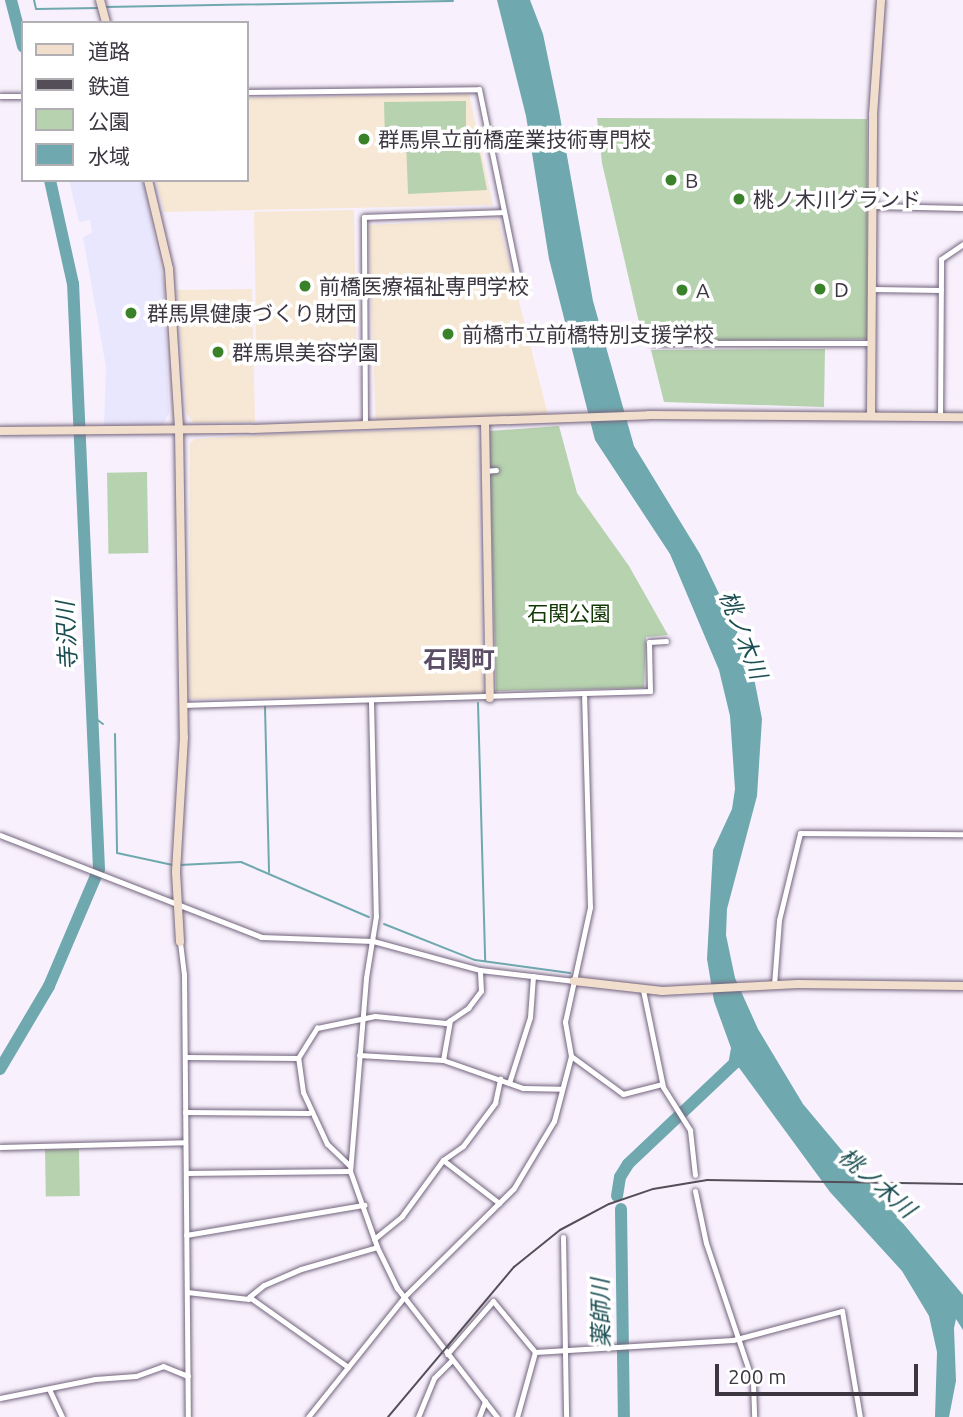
<!DOCTYPE html>
<meta charset="utf-8">
<style>
body{margin:0}
#map{position:relative;width:963px;height:1417px;overflow:hidden;background:#f8f1fd;font-family:Ubuntu,"Noto Sans JP",sans-serif}
div>[style]{position:absolute}
.education>*{inset:0;background:#f7e8d5;transform-origin:0 0}
.medical>*{inset:0;background:#e9e7fd}
.green>*{inset:0;background:#b7d2af;transform-origin:0 0}
.water>*{inset:0;background:#6fa8ae}
.stream>*{height:2px;margin:-1px;padding:0 1px;transform-origin:1px;border-radius:1px;background:#6fa8ae}
.river>*{height:12px;margin:-6px;padding:0 6px;transform-origin:6px;border-radius:6px;background:#6fa8ae}
.roads{filter:drop-shadow(0 0 2px #73647d) drop-shadow(0 0 2px #73647d)}
.street>*{height:5px;margin:-2.5px;padding:0 2.5px;transform-origin:2.5px;border-radius:2.5px;background:#fff}
.secondary>*{height:8px;margin:-4px;padding:0 4px;transform-origin:4px;border-radius:4px;background:#f2decc}
.rail>*{height:2px;margin:-1px;padding:0 1px;transform-origin:1px;border-radius:1px;background:#544e59}
.dots>*{width:19px;height:19px;translate:-50% -50%;box-sizing:border-box;border:4px solid #fff;border-radius:50%}
span{translate:-50% -50%;white-space:nowrap;text-align:center;line-height:1.15;-webkit-text-stroke:7px #fff;paint-order:stroke}
.poi-label{font-size:21px;color:#3c3641}
.left{translate:0 -50%;text-align:left}
.park-label{font-size:21px;color:#123803}
.water-label{font-size:23px;color:#1b4e53;font-style:italic}
.quarter-label{font-size:24px;color:#5b4d65;font-weight:700}
.legend{position:absolute;left:21px;top:21px;width:228px;height:161px;box-sizing:border-box;background:#fff;border:2px solid #b1afb3;margin:0;padding:9px 12px;list-style:none;font-size:21px;color:#3c3641}
.legend li{display:flex;align-items:center;gap:14px;height:35px}
.legend b{width:35px;border:2px solid #b1afb3}
.scale{position:absolute;left:715px;top:1364px;width:203px;height:32px;box-sizing:border-box;border:4px solid #3c3641;border-top:0;padding-left:9px;font-size:21px;line-height:24px;white-space:nowrap;color:#3c3641;-webkit-text-stroke:5px #fff;paint-order:stroke}
</style>
<div id="map">
<div class="education">
<i style="clip-path:polygon(469px 94px,493px 205px,164px 212px,156px 180px,247px 180px,247px 98px)"></i>
<i style="left:354px;top:210px;width:148px;height:100px;rotate:89deg"></i>
<i style="clip-path:polygon(498px 219px,548px 415px,376px 423px,368px 225px)"></i>
<i style="clip-path:polygon(252px 289px,255px 422px,194px 423px,186px 413px,177px 290px)"></i>
<i style="clip-path:polygon(477px 429px,483px 695px,190px 699px,190px 443px,195px 439px,293px 433px)"></i>
</div>
<div class="medical">
<i style="clip-path:polygon(69px 180px,143px 180px,164px 285px,169px 413px,162px 426px,104px 427px,106px 367px,83px 237px,92px 233px,90px 220px,79px 222px)"></i>
</div>
<div class="green">
<i style="clip-path:polygon(466px 101px,466px 132px,480px 154px,487px 190px,408px 194px,406px 140px,385px 140px,384px 102px)"></i>
<i style="clip-path:polygon(597px 118px,867px 119px,867px 339px,662px 341px,640px 327px,602px 163px)"></i>
<i style="clip-path:polygon(825px 349px,824px 407px,664px 402px,651px 350px)"></i>
<i style="clip-path:polygon(559px 426px,577px 493px,629px 566px,668px 635px,646px 637px,644px 688px,496px 691px,489px 431px)"></i>
<i style="left:147px;top:472px;width:81px;height:40px;rotate:89deg"></i>
<i style="left:79px;top:1149px;width:47px;height:34px;rotate:89deg"></i>
</div>
<div class="water">
<i style="clip-path:polygon(497px 0,530px 0,543px 34px,559px 111px,593px 301px,634px 446px,700px 554px,744px 646px,755px 683px,762px 719px,757px 796px,727px 909px,726px 935px,735px 978px,758px 1029px,803px 1104px,963px 1295px,963px 1330px,956px 1319px,954px 1328px,956px 1381px,949px 1417px,935px 1417px,937px 1352px,929px 1316px,902px 1271px,830px 1192px,737px 1065px,728px 1065px,731px 1048px,714px 1001px,707px 959px,713px 850px,732px 809px,735px 789px,730px 716px,719px 670px,670px 554px,595px 440px,549px 259px,526px 116px)"></i>
</div>
<div class="stream">
<i style="left:34px;top:0;width:9px;rotate:77deg"></i>
<i style="left:36px;top:9px;width:63px;rotate:-0.9deg"></i>
<i style="left:105px;top:7px;width:348px;rotate:-1deg"></i>
<i style="left:478px;top:703px;width:258px;rotate:88.4deg"></i>
<i style="left:265px;top:707px;width:165px;rotate:88.6deg"></i>
<i style="left:91px;top:715px;width:15px;rotate:37deg"></i>
<i style="left:115px;top:734px;width:119px;rotate:89deg"></i>
<i style="left:117px;top:853px;width:57px;rotate:12.1deg"></i>
<i style="left:179px;top:865px;width:62px;rotate:-2.8deg"></i>
<i style="left:241px;top:862px;width:139px;rotate:23.3deg"></i>
<i style="left:384px;top:924px;width:98px;rotate:21.6deg"></i>
<i style="left:475px;top:960px;width:96px;rotate:7.8deg"></i>
</div>
<div class="river">
<i style="left:11px;top:0;width:48px;rotate:75.4deg"></i>
<i style="left:0;top:1069px;width:96px;rotate:-59.4deg"></i>
<i style="left:49px;top:986px;width:127px;rotate:-66.9deg"></i>
<i style="left:99px;top:869px;width:586px;rotate:-92.54deg"></i>
<i style="left:73px;top:284px;width:107px;rotate:-102.5deg"></i>
<i style="left:617px;top:1196px;width:19px;rotate:-81deg"></i>
<i style="left:620px;top:1177px;width:15px;rotate:-58deg"></i>
<i style="left:628px;top:1164px;width:154px;rotate:-43.4deg"></i>
<i style="left:621px;top:1209px;width:208px;rotate:89.2deg"></i>
</div>
<div class="roads">
<div class="street">
<i style="left:247px;top:92px;width:232px;rotate:-0.7deg"></i>
<i style="left:479px;top:89px;width:199px;rotate:78.4deg"></i>
<i style="left:0;top:96px;width:23px"></i>
<i style="left:873px;top:206px;width:90px;rotate:1.3deg"></i>
<i style="left:872px;top:289px;width:69px;rotate:0.8deg"></i>
<i style="left:653px;top:343px;width:219px"></i>
<i style="left:940px;top:417px;width:158px;rotate:-89.6deg"></i>
<i style="left:941px;top:259px;width:27px;rotate:-34deg"></i>
<i style="left:365px;top:425px;width:208px;rotate:-90.3deg"></i>
<i style="left:364px;top:217px;width:140px;rotate:-2deg"></i>
<i style="left:485px;top:471px;width:11px;rotate:-5deg"></i>
<i style="left:371px;top:701px;width:215px;rotate:88.7deg"></i>
<i style="left:376px;top:916px;width:63px;rotate:99.2deg"></i>
<i style="left:366px;top:978px;width:194px;rotate:94.7deg"></i>
<i style="left:350px;top:1171px;width:81px;rotate:70.4deg"></i>
<i style="left:377px;top:1247px;width:46px;rotate:64deg"></i>
<i style="left:397px;top:1288px;width:163px;rotate:52.2deg"></i>
<i style="left:184px;top:705px;width:466px;rotate:-1.7deg"></i>
<i style="left:650px;top:691px;width:49px;rotate:-91.2deg"></i>
<i style="left:649px;top:642px;width:17px;rotate:-3deg"></i>
<i style="left:0;top:835px;width:280px;rotate:21.3deg"></i>
<i style="left:261px;top:937px;width:112px;rotate:2deg"></i>
<i style="left:373px;top:941px;width:111px;rotate:15.2deg"></i>
<i style="left:480px;top:970px;width:95px;rotate:6.7deg"></i>
<i style="left:180px;top:942px;width:32px;rotate:83deg"></i>
<i style="left:184px;top:974px;width:443px;rotate:89.5deg"></i>
<i style="left:774px;top:985px;width:65px;rotate:-85.6deg"></i>
<i style="left:779px;top:920px;width:89px;rotate:-76.4deg"></i>
<i style="left:800px;top:833px;width:163px;rotate:0.4deg"></i>
<i style="left:643px;top:990px;width:99px;rotate:78.3deg"></i>
<i style="left:663px;top:1087px;width:51px;rotate:57.9deg"></i>
<i style="left:690px;top:1130px;width:45px;rotate:83.7deg"></i>
<i style="left:359px;top:1055px;width:84px;rotate:3.4deg"></i>
<i style="left:443px;top:1060px;width:85px;rotate:19.3deg"></i>
<i style="left:523px;top:1088px;width:39px;rotate:1deg"></i>
<i style="left:571px;top:1056px;width:64px;rotate:36.2deg"></i>
<i style="left:623px;top:1094px;width:40px;rotate:-14.4deg"></i>
<i style="left:185px;top:1057px;width:113px;rotate:0.5deg"></i>
<i style="left:443px;top:1060px;width:40px;rotate:-80deg"></i>
<i style="left:509px;top:1083px;width:69px;rotate:-72.3deg"></i>
<i style="left:530px;top:1017px;width:41px;rotate:-85.8deg"></i>
<i style="left:185px;top:1112px;width:124px;rotate:0.5deg"></i>
<i style="left:0;top:1147px;width:185px;rotate:-1.5deg"></i>
<i style="left:443px;top:1160px;width:71px;rotate:37.5deg"></i>
<i style="left:350px;top:1166px;width:32px;rotate:-136deg"></i>
<i style="left:327px;top:1144px;width:57px;rotate:-114.8deg"></i>
<i style="left:303px;top:1092px;width:34px;rotate:-98deg"></i>
<i style="left:298px;top:1058px;width:36px;rotate:-58deg"></i>
<i style="left:317px;top:1028px;width:59px;rotate:-11.7deg"></i>
<i style="left:375px;top:1016px;width:71px;rotate:5.6deg"></i>
<i style="left:446px;top:1023px;width:27px;rotate:-34deg"></i>
<i style="left:468px;top:1008px;width:21px;rotate:-53deg"></i>
<i style="left:481px;top:991px;width:21px;rotate:-93deg"></i>
<i style="left:186px;top:1173px;width:164px;rotate:-0.7deg"></i>
<i style="left:695px;top:1191px;width:53px;rotate:78.1deg"></i>
<i style="left:706px;top:1243px;width:148px;rotate:71.4deg"></i>
<i style="left:753px;top:1383px;width:34px;rotate:88deg"></i>
<i style="left:186px;top:1235px;width:181px;rotate:-9.6deg"></i>
<i style="left:563px;top:1237px;width:180px;rotate:89deg"></i>
<i style="left:374px;top:1239px;width:36px;rotate:-39deg"></i>
<i style="left:402px;top:1216px;width:69px;rotate:-53.8deg"></i>
<i style="left:443px;top:1160px;width:24px;rotate:-35deg"></i>
<i style="left:463px;top:1146px;width:54px;rotate:-53.3deg"></i>
<i style="left:495px;top:1103px;width:25px;rotate:-78deg"></i>
<i style="left:187px;top:1292px;width:62px;rotate:6.4deg"></i>
<i style="left:535px;top:1352px;width:198px;rotate:-3.5deg"></i>
<i style="left:733px;top:1340px;width:113px;rotate:-14.9deg"></i>
<i style="left:842px;top:1311px;width:108px;rotate:80.4deg"></i>
<i style="left:447px;top:1354px;width:70px;rotate:-49deg"></i>
<i style="left:493px;top:1301px;width:66px;rotate:50.5deg"></i>
<i style="left:535px;top:1352px;width:67px;rotate:105.5deg"></i>
<i style="left:348px;top:1367px;width:121px;rotate:-144.7deg"></i>
<i style="left:249px;top:1297px;width:19px;rotate:-39deg"></i>
<i style="left:264px;top:1285px;width:40px;rotate:-23.4deg"></i>
<i style="left:301px;top:1269px;width:79px;rotate:-16.1deg"></i>
<i style="left:49px;top:1389px;width:31px;rotate:65deg"></i>
<i style="left:0;top:1398px;width:97px;rotate:-11.3deg"></i>
<i style="left:95px;top:1379px;width:41px;rotate:-4.2deg"></i>
<i style="left:136px;top:1376px;width:29px;rotate:-20deg"></i>
<i style="left:163px;top:1366px;width:27px;rotate:22deg"></i>
<i style="left:308px;top:1417px;width:155px;rotate:-51.3deg"></i>
<i style="left:405px;top:1296px;width:153px;rotate:-44.7deg"></i>
<i style="left:514px;top:1188px;width:78px;rotate:-59.2deg"></i>
<i style="left:554px;top:1121px;width:67px;rotate:-75.3deg"></i>
<i style="left:571px;top:1056px;width:35px;rotate:-100deg"></i>
<i style="left:565px;top:1022px;width:118px;rotate:-77.7deg"></i>
<i style="left:590px;top:907px;width:210px;rotate:-91.6deg"></i>
<i style="left:418px;top:1417px;width:42px;rotate:-67.7deg"></i>
<i style="left:434px;top:1378px;width:25px;rotate:-45deg"></i>
<i style="left:479px;top:1417px;width:17px;rotate:-69deg"></i>
</div>
<div class="secondary">
<i style="left:100px;top:0;width:24px;rotate:75deg"></i>
<i style="left:148px;top:180px;width:91px;rotate:76.7deg"></i>
<i style="left:169px;top:269px;width:160px;rotate:86.4deg"></i>
<i style="left:179px;top:429px;width:308px;rotate:89.1deg"></i>
<i style="left:184px;top:737px;width:135px;rotate:93.4deg"></i>
<i style="left:176px;top:872px;width:70px;rotate:86.7deg"></i>
<i style="left:871px;top:416px;width:301px;rotate:-89.6deg"></i>
<i style="left:873px;top:115px;width:115px;rotate:-86deg"></i>
<i style="left:485px;top:422px;width:276px;rotate:89deg"></i>
<i style="left:0;top:431px;width:252px;rotate:-0.5deg"></i>
<i style="left:252px;top:429px;width:397px;rotate:-2deg"></i>
<i style="left:649px;top:415px;width:314px;rotate:0.4deg"></i>
<i style="left:574px;top:981px;width:89px;rotate:6.5deg"></i>
<i style="left:662px;top:991px;width:136px;rotate:-2.9deg"></i>
<i style="left:798px;top:984px;width:165px;rotate:0.7deg"></i>
</div>
</div>
<div class="rail">
<i style="left:388px;top:1417px;width:196px;rotate:-50deg"></i>
<i style="left:514px;top:1267px;width:59px;rotate:-38.8deg"></i>
<i style="left:560px;top:1230px;width:55px;rotate:-28deg"></i>
<i style="left:609px;top:1204px;width:46px;rotate:-18.8deg"></i>
<i style="left:653px;top:1189px;width:55px;rotate:-9.5deg"></i>
<i style="left:707px;top:1180px;width:256px;rotate:0.9deg"></i>
</div>
<div class="dots">
<i style="left:364px;top:139px;background:#3a8229"></i>
<i style="left:671px;top:180px;background:#3a8229"></i>
<i style="left:739px;top:199px;background:#3a8229"></i>
<i style="left:305px;top:286px;background:#3a8229"></i>
<i style="left:820px;top:289px;background:#3a8229"></i>
<i style="left:682px;top:290px;background:#3a8229"></i>
<i style="left:131px;top:313px;background:#3a8229"></i>
<i style="left:448px;top:334px;background:#3a8229"></i>
<i style="left:218px;top:352px;background:#3a8229"></i>
</div>
<div class="poi-label">
<span class="left" style="left:378px;top:139px">群馬県立前橋産業技術専門校</span>
<span class="left" style="left:685px;top:180px">B</span>
<span class="left" style="left:753px;top:199px">桃ノ木川グランド</span>
<span class="left" style="left:319px;top:286px">前橋医療福祉専門学校</span>
<span class="left" style="left:834px;top:289px">D</span>
<span class="left" style="left:696px;top:290px">A</span>
<span class="left" style="left:147px;top:313px">群馬県健康づくり財団</span>
<span class="left" style="left:462px;top:334px">前橋市立前橋特別支援学校</span>
<span class="left" style="left:232px;top:352px">群馬県美容学園</span>
</div>
<div class="park-label">
<span style="left:569px;top:613px">石関公園</span>
</div>
<div class="water-label">
<span style="left:743px;top:635px;rotate:69deg">桃ノ木川</span>
<span style="left:67px;top:636px;rotate:-93deg">寺沢川</span>
<span style="left:877px;top:1183px;rotate:41deg">桃ノ木川</span>
<span style="left:601px;top:1313px;rotate:-91deg">薬師川</span>
</div>
<div class="quarter-label">
<span style="left:459px;top:660px">石関町</span>
</div>
<ul class="legend">
<li><b style="height:9px;background:#f2decc"></b>道路</li>
<li><b style="height:9px;background:#544e59"></b>鉄道</li>
<li><b style="height:19px;background:#b7d2af"></b>公園</li>
<li><b style="height:19px;background:#6fa8ae"></b>水域</li>
</ul>
<div class="scale">200 m</div>
</div>
